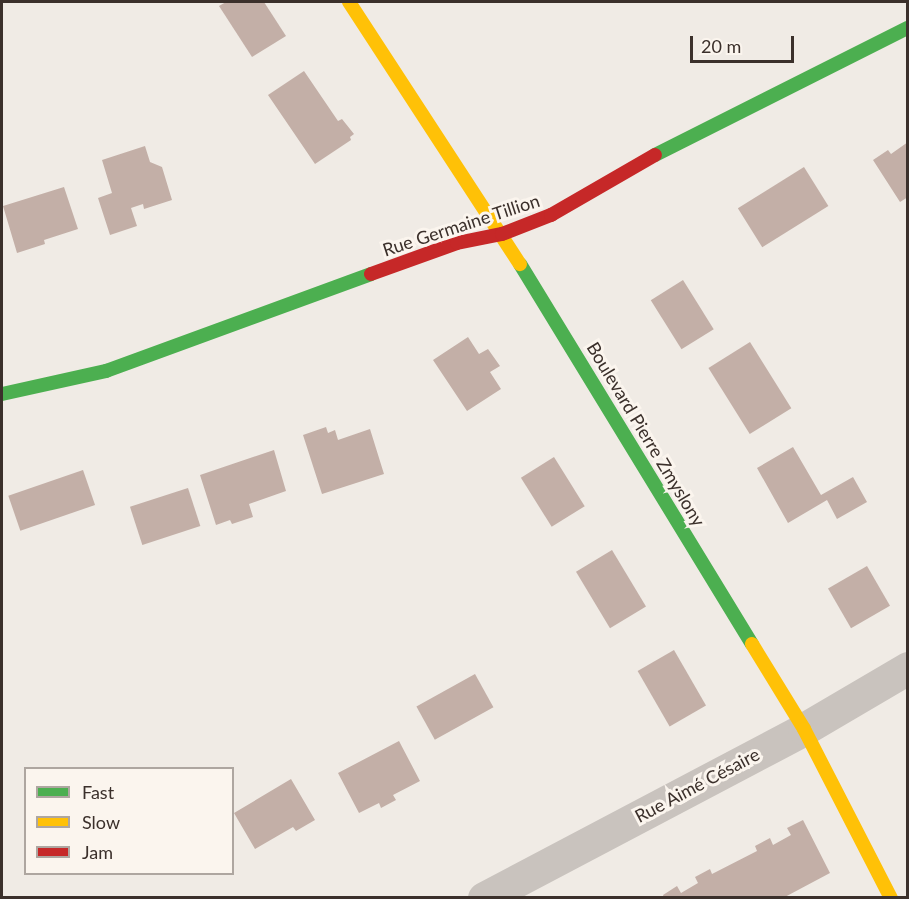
<!DOCTYPE html>
<meta charset="utf-8">
<style>
body{margin:0}
#map{position:relative;width:909px;height:899px;overflow:hidden;background:#f0ebe5;font-family:Lato,sans-serif}
div>[style]{position:absolute}
.building>*{inset:0;background:#c3afa7;transform-origin:0 0}
.street>*{height:33px;margin:-16.5px;padding:0 16.5px;transform-origin:16.5px;border-radius:16.5px;background:#c9c3be}
.fast>*{height:14px;margin:-7px;padding:0 7px;transform-origin:7px;border-radius:7px;background:#4caf50}
.slow>*{height:14px;margin:-7px;padding:0 7px;transform-origin:7px;border-radius:7px;background:#ffc107}
.jam>*{height:14px;margin:-7px;padding:0 7px;transform-origin:7px;border-radius:7px;background:#c62828}
span{translate:-50% -50%;white-space:nowrap;text-align:center;line-height:1.15;-webkit-text-stroke:6px #fbf5ee;paint-order:stroke}
.street-label{font-size:18px;color:#3b302b}
.frame{position:absolute;inset:0;border:3px solid #3b302b;pointer-events:none}
.legend{position:absolute;left:24px;top:767px;width:210px;height:108px;box-sizing:border-box;background:#fbf5ee;border:2px solid #aea6a0;margin:0;padding:8px 10px;list-style:none;font-size:18px;color:#3b302b}
.legend li{display:flex;align-items:center;gap:12px;height:30px}
.legend b{width:30px;border:2px solid #aea6a0}
.scale{position:absolute;left:690px;top:36px;width:104px;height:27px;box-sizing:border-box;border:3px solid #3b302b;border-top:0;padding-left:8px;font-size:18px;line-height:21px;white-space:nowrap;color:#3b302b;-webkit-text-stroke:4px #fbf5ee;paint-order:stroke}
</style>
<div id="map">
<div class="building">
<i style="clip-path:polygon(226px 2px,264px 2px,286px 36px,252px 57px,219px 6px)"></i>
<i style="clip-path:polygon(304px 71px,338px 121px,342px 119px,354px 134px,350px 137px,351px 140px,315px 164px,268px 95px)"></i>
<i style="clip-path:polygon(908px 142px,908px 197px,900px 202px,873px 160px,888px 150px,891px 154px)"></i>
<i style="clip-path:polygon(145px 146px,150px 162px,162px 167px,172px 200px,144px 209px,143px 204px,131px 208px,137px 226px,110px 235px,98px 198px,112px 193px,102px 160px)"></i>
<i style="left:804px;top:167px;width:46px;height:78px;rotate:58deg"></i>
<i style="clip-path:polygon(64px 187px,78px 229px,44px 240px,45px 244px,17px 253px,3px 206px)"></i>
<i style="left:683px;top:280px;width:58px;height:38px;rotate:58deg"></i>
<i style="clip-path:polygon(468px 337px,479px 354px,488px 349px,500px 366px,490px 372px,501px 389px,467px 411px,433px 360px)"></i>
<i style="left:750px;top:342px;width:78px;height:49px;rotate:58deg"></i>
<i style="clip-path:polygon(326px 427px,328px 433px,335px 430px,338px 440px,370px 429px,384px 474px,322px 494px,303px 435px)"></i>
<i style="clip-path:polygon(793px 447px,821px 495px,853px 477px,867px 502px,837px 519px,827px 500px,788px 523px,757px 468px)"></i>
<i style="clip-path:polygon(274px 450px,286px 491px,249px 504px,253px 517px,232px 524px,230px 520px,216px 525px,200px 475px)"></i>
<i style="left:554px;top:457px;width:58px;height:39px;rotate:58deg"></i>
<i style="left:83px;top:470px;width:37px;height:79px;rotate:71deg"></i>
<i style="left:188px;top:488px;width:40px;height:61px;rotate:72deg"></i>
<i style="left:612px;top:550px;width:66px;height:42px;rotate:59deg"></i>
<i style="left:867px;top:566px;width:46px;height:45px;rotate:60deg"></i>
<i style="left:674px;top:650px;width:64px;height:42px;rotate:60deg"></i>
<i style="left:475px;top:674px;width:38px;height:67px;rotate:61deg"></i>
<i style="clip-path:polygon(399px 741px,420px 781px,393px 795px,396px 800px,381px 808px,379px 803px,359px 813px,338px 773px)"></i>
<i style="clip-path:polygon(291px 779px,315px 820px,296px 831px,293px 827px,255px 849px,234px 813px)"></i>
<i style="clip-path:polygon(803px 820px,830px 873px,783px 898px,664px 898px,663px 895px,677px 886px,681px 893px,698px 883px,695px 877px,710px 869px,712px 874px,757px 851px,755px 846px,770px 838px,773px 845px,791px 835px,787px 828px)"></i>
</div>
<div class="street">
<i style="left:484px;top:898px;width:362px;rotate:-27.8deg"></i>
<i style="left:804px;top:729px;width:121px;rotate:-30.4deg"></i>
</div>
<div class="fast">
<i style="left:655px;top:155px;width:283px;rotate:-26.7deg"></i>
<i style="left:520px;top:264px;width:445px;rotate:58.6deg"></i>
<i style="left:2px;top:394px;width:107px;rotate:-12.5deg"></i>
<i style="left:106px;top:371px;width:282px;rotate:-20.1deg"></i>
</div>
<div class="slow">
<i style="left:349px;top:2px;width:313px;rotate:56.9deg"></i>
<i style="left:752px;top:644px;width:100px;rotate:58.5deg"></i>
<i style="left:804px;top:729px;width:190px;rotate:62.8deg"></i>
</div>
<div class="jam">
<i style="left:371px;top:274px;width:91px;rotate:-19.8deg"></i>
<i style="left:457px;top:243px;width:46px;rotate:-11.3deg"></i>
<i style="left:502px;top:234px;width:53px;rotate:-21.2deg"></i>
<i style="left:551px;top:215px;width:120px;rotate:-30deg"></i>
</div>
<div class="street-label">
<span style="left:461px;top:225px;rotate:-18deg">Rue Germaine Tillion</span>
<span style="left:646px;top:434px;rotate:59deg">Boulevard Pierre Zmyslony</span>
<span style="left:697px;top:785px;rotate:-28deg">Rue Aimé Césaire</span>
</div>
<div class="frame"></div>
<ul class="legend">
<li><b style="height:8px;background:#4caf50"></b>Fast</li>
<li><b style="height:8px;background:#ffc107"></b>Slow</li>
<li><b style="height:8px;background:#c62828"></b>Jam</li>
</ul>
<div class="scale">20 m</div>
</div>
